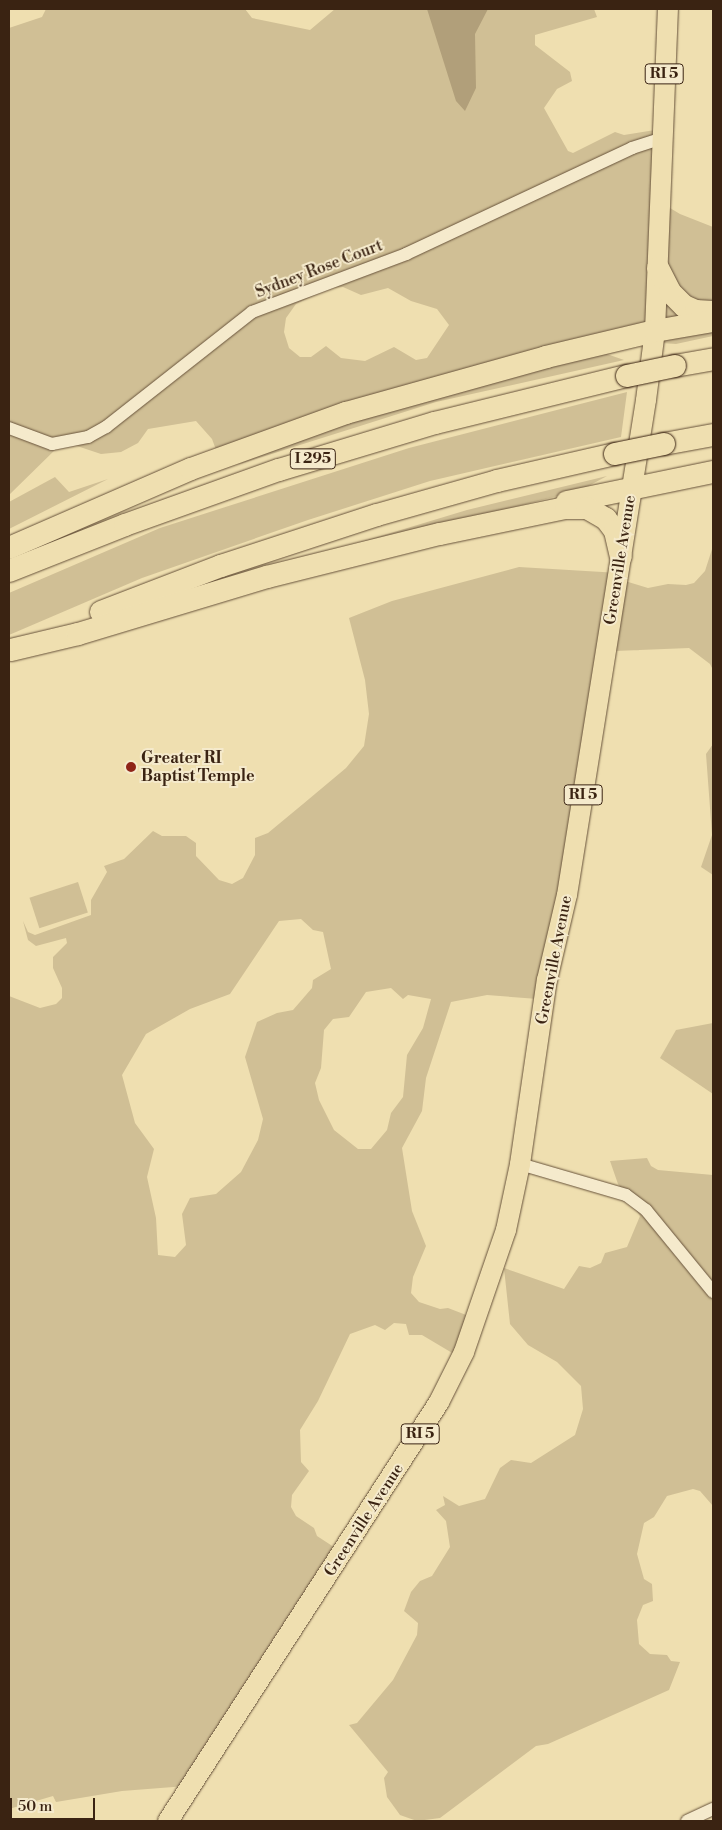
<!DOCTYPE html>
<style>
body{margin:0}
#map{position:relative;width:722px;height:1830px;overflow:hidden;background:#efdfb0;font-family:"Libre Bodoni",serif}
div>[style]{position:absolute}
.green>*{inset:0;background:#d0bf95;transform-origin:0 0}
.water>*{inset:0;background:#b19f7a}
.roads{filter:drop-shadow(0 0 1px #67523a) drop-shadow(0 0 1px #67523a)}
.street>*{height:12px;margin:-6px;padding:0 6px;transform-origin:6px;border-radius:6px;background:#f5eacc}
.primary>*{height:20px;margin:-10px;padding:0 10px;transform-origin:10px;border-radius:10px;background:#efdfb0}
.highway>*{height:22px;margin:-11px;padding:0 11px;transform-origin:11px;border-radius:11px;background:#efdfb0}
.bridges{filter:drop-shadow(0 0 1px #3a2312) drop-shadow(0 0 1px #3a2312)}
.highway-bridge>*{height:22px;margin:-11px;padding:0 11px;transform-origin:11px;border-radius:11px;background:#efdfb0}
.dots>*{width:14px;height:14px;translate:-50% -50%;box-sizing:border-box;border:2px solid #f5eacc;border-radius:50%}
span{translate:-50% -50%;white-space:nowrap;text-align:center;line-height:1.15;-webkit-text-stroke:4px #f5eacc;paint-order:stroke}
.shield-label span{padding:1px 4px;background:#f5eacc;border:1px solid;border-radius:4px;-webkit-text-stroke-width:0}
.shield-label{font-size:15px;color:#3a2312;font-weight:700}
.street-label{font-size:16px;color:#3a2312}
.poi-label{font-size:16px;color:#3a2312;font-weight:700}
.left{translate:0 -50%;text-align:left}
.frame{position:absolute;inset:0;border:10px solid #3a2312;pointer-events:none}
.scale{position:absolute;left:10px;top:1798px;width:85px;height:22px;box-sizing:border-box;border:2px solid #3a2312;border-top:0;padding-left:6px;font-size:15px;line-height:18px;white-space:nowrap;color:#3a2312;-webkit-text-stroke:4px #f5eacc;paint-order:stroke}
</style>
<div id="map">
<div class="green">
<i style="clip-path:polygon(evenodd,46px 9px,245px 9px,252px 18px,310px 30px,335px 9px,594px 9px,597px 17px,535px 35px,535px 45px,570px 72px,572px 81px,557px 89px,544px 108px,568px 151px,573px 153px,615px 132px,624px 135px,655px 130px,665px 205px,680px 214px,713px 227px,713px 336px,676px 344px,647px 342px,218px 455px,212px 439px,196px 421px,148px 429px,138px 443px,121px 452px,101px 454px,74px 445px,59px 446px,9px 495px,9px 28px,42px 17px,46px 9px,343px 287px,361px 295px,388px 288px,411px 301px,437px 309px,449px 325px,427px 358px,416px 360px,394px 347px,365px 361px,341px 358px,326px 346px,311px 357px,300px 357px,289px 348px,284px 332px,286px 318px,296px 304px,329px 288px,343px 287px)"></i>
<i style="clip-path:polygon(604px 353px,624px 360px,436px 402px,237px 465px,289px 440px,442px 391px)"></i>
<i style="clip-path:polygon(627px 392px,621px 437px,430px 481px,308px 520px,142px 578px,9px 635px,9px 593px,160px 528px,409px 448px)"></i>
<i style="clip-path:polygon(607px 476px,581px 490px,268px 570px,467px 510px)"></i>
<i style="clip-path:polygon(55px 477px,69px 492px,108px 479px,9px 529px,9px 502px)"></i>
<i style="clip-path:polygon(evenodd,713px 546px,713px 670px,710px 664px,689px 648px,615px 651px,551px 1000px,487px 995px,451px 1002px,426px 1078px,422px 1111px,402px 1148px,412px 1211px,426px 1246px,413px 1277px,411px 1293px,419px 1302px,440px 1309px,448px 1308px,474px 1318px,459px 1357px,422px 1335px,409px 1335px,406px 1324px,394px 1323px,385px 1330px,375px 1325px,350px 1334px,318px 1401px,300px 1430px,301px 1462px,309px 1471px,292px 1495px,291px 1507px,296px 1516px,314px 1528px,317px 1536px,340px 1551px,186px 1786px,122px 1791px,56px 1802px,53px 1796px,9px 1809px,9px 996px,40px 1008px,56px 1004px,62px 998px,62px 988px,53px 968px,53px 957px,67px 943px,66px 938px,36px 946px,28px 940px,23px 921px,28px 932px,35px 935px,91px 915px,91px 900px,107px 872px,104px 866px,124px 859px,153px 831px,162px 836px,186px 836px,196px 843px,196px 856px,219px 880px,232px 884px,243px 878px,255px 855px,255px 838px,268px 833px,303px 804px,346px 768px,364px 746px,369px 714px,365px 680px,349px 618px,392px 601px,519px 567px,619px 573px,625px 581px,648px 588px,668px 584px,686px 585px,694px 583px,705px 571px,713px 546px,301px 919px,313px 930px,323px 932px,331px 969px,313px 980px,312px 988px,293px 1010px,277px 1013px,257px 1022px,245px 1057px,263px 1119px,258px 1140px,241px 1172px,216px 1194px,190px 1198px,182px 1214px,186px 1245px,175px 1257px,158px 1255px,156px 1218px,147px 1177px,154px 1149px,135px 1123px,122px 1075px,146px 1034px,190px 1009px,230px 994px,279px 921px,301px 919px,713px 546px,391px 988px,403px 999px,408px 995px,431px 999px,423px 1028px,407px 1055px,403px 1097px,391px 1113px,387px 1130px,371px 1149px,358px 1149px,334px 1130px,319px 1100px,315px 1083px,321px 1068px,324px 1030px,333px 1019px,349px 1017px,366px 992px,391px 988px)"></i>
<i style="clip-path:polygon(713px 744px,713px 875px,701px 867px,712px 835px,706px 754px)"></i>
<i style="left:78px;top:882px;width:32px;height:51px;rotate:72deg"></i>
<i style="clip-path:polygon(713px 1023px,713px 1094px,660px 1058px,676px 1030px)"></i>
<i style="clip-path:polygon(647px 1158px,651px 1166px,658px 1170px,713px 1175px,713px 1506px,700px 1491px,693px 1489px,667px 1496px,654px 1517px,644px 1523px,637px 1554px,644px 1579px,652px 1584px,653px 1601px,643px 1605px,637px 1620px,639px 1644px,650px 1654px,667px 1655px,671px 1661px,680px 1662px,669px 1690px,548px 1744px,536px 1746px,440px 1818px,417px 1821px,400px 1815px,387px 1797px,384px 1778px,388px 1772px,349px 1725px,357px 1723px,393px 1680px,417px 1635px,418px 1623px,404px 1611px,411px 1592px,420px 1581px,432px 1576px,450px 1547px,446px 1521px,436px 1510px,445px 1505px,443px 1496px,459px 1506px,485px 1499px,500px 1468px,511px 1460px,531px 1463px,575px 1435px,583px 1409px,581px 1386px,557px 1362px,528px 1345px,510px 1324px,504px 1268px,564px 1289px,579px 1266px,590px 1268px,601px 1263px,605px 1253px,627px 1247px,640px 1216px,618px 1184px,610px 1161px)"></i>
</div>
<div class="water">
<i style="clip-path:polygon(427px 9px,488px 9px,475px 34px,476px 88px,465px 111px,456px 101px)"></i>
</div>
<div class="roads">
<div class="street">
<i style="left:9px;top:428px;width:46px;rotate:20.4deg"></i>
<i style="left:52px;top:444px;width:37px;rotate:-11deg"></i>
<i style="left:88px;top:437px;width:21px;rotate:-29deg"></i>
<i style="left:106px;top:427px;width:186px;rotate:-38.2deg"></i>
<i style="left:252px;top:312px;width:165px;rotate:-20.6deg"></i>
<i style="left:406px;top:254px;width:250px;rotate:-25.1deg"></i>
<i style="left:632px;top:148px;width:32px;rotate:-18deg"></i>
<i style="left:520px;top:1164px;width:110px;rotate:16.3deg"></i>
<i style="left:626px;top:1195px;width:25px;rotate:37deg"></i>
<i style="left:646px;top:1210px;width:106px;rotate:50.7deg"></i>
<i style="left:687px;top:1821px;width:29px;rotate:-25deg"></i>
</div>
<div class="primary">
<i style="left:168px;top:1821px;width:499px;rotate:-57.1deg"></i>
<i style="left:439px;top:1402px;width:56px;rotate:-63.4deg"></i>
<i style="left:464px;top:1352px;width:129px;rotate:-71deg"></i>
<i style="left:506px;top:1230px;width:67px;rotate:-78deg"></i>
<i style="left:520px;top:1164px;width:186px;rotate:-81.7deg"></i>
<i style="left:547px;top:980px;width:87px;rotate:-76.8deg"></i>
<i style="left:567px;top:895px;width:501px;rotate:-80.93deg"></i>
<i style="left:646px;top:400px;width:70px;rotate:-82.6deg"></i>
<i style="left:655px;top:331px;width:322px;rotate:-87.7deg"></i>
</div>
<div class="highway">
<i style="left:658px;top:268px;width:27px;rotate:63deg"></i>
<i style="left:670px;top:292px;width:20px;rotate:45deg"></i>
<i style="left:684px;top:306px;width:13px;rotate:23deg"></i>
<i style="left:696px;top:311px;width:17px;rotate:3deg"></i>
<i style="left:675px;top:366px;width:39px;rotate:-10deg"></i>
<i style="left:664px;top:444px;width:50px;rotate:-10.4deg"></i>
<i style="left:567px;top:502px;width:149px;rotate:-11.6deg"></i>
<i style="left:9px;top:548px;width:198px;rotate:-23.5deg"></i>
<i style="left:191px;top:469px;width:165px;rotate:-19.9deg"></i>
<i style="left:346px;top:413px;width:208px;rotate:-15.6deg"></i>
<i style="left:546px;top:357px;width:112px;rotate:-13.4deg"></i>
<i style="left:655px;top:331px;width:59px;rotate:-9.8deg"></i>
<i style="left:9px;top:571px;width:125px;rotate:-21.6deg"></i>
<i style="left:125px;top:525px;width:164px;rotate:-19.7deg"></i>
<i style="left:279px;top:470px;width:163px;rotate:-16.8deg"></i>
<i style="left:435px;top:423px;width:198px;rotate:-13.8deg"></i>
<i style="left:101px;top:612px;width:129px;rotate:-21deg"></i>
<i style="left:221px;top:566px;width:164px;rotate:-18.1deg"></i>
<i style="left:377px;top:515px;width:125px;rotate:-15.8deg"></i>
<i style="left:497px;top:481px;width:121px;rotate:-12.9deg"></i>
<i style="left:11px;top:650px;width:69px;rotate:-13.4deg"></i>
<i style="left:78px;top:634px;width:197px;rotate:-16.8deg"></i>
<i style="left:267px;top:577px;width:178px;rotate:-14deg"></i>
<i style="left:440px;top:534px;width:129px;rotate:-11.7deg"></i>
<i style="left:566px;top:508px;width:21px"></i>
<i style="left:587px;top:508px;width:22px;rotate:30deg"></i>
<i style="left:606px;top:519px;width:15px;rotate:53deg"></i>
<i style="left:615px;top:531px;width:26px;rotate:77deg"></i>
</div>
</div>
<div class="bridges">
<div class="highway-bridge">
<i style="left:627px;top:376px;width:49px;rotate:-11.8deg"></i>
<i style="left:615px;top:454px;width:50px;rotate:-11.5deg"></i>
</div>
</div>
<div class="dots">
<i style="left:131px;top:767px;background:#8f2418"></i>
</div>
<div class="shield-label">
<span style="left:664px;top:74px">RI 5</span>
<span style="left:313px;top:459px">I 295</span>
<span style="left:583px;top:795px">RI 5</span>
<span style="left:420px;top:1434px">RI 5</span>
</div>
<div class="street-label">
<span style="left:319px;top:269px;rotate:-21deg">Sydney Rose Court</span>
<span style="left:620px;top:560px;rotate:-81deg">Greenville Avenue</span>
<span style="left:554px;top:960px;rotate:-79deg">Greenville Avenue</span>
<span style="left:364px;top:1520px;rotate:-57deg">Greenville Avenue</span>
</div>
<div class="poi-label">
<span class="left" style="left:141px;top:767px">Greater RI<br>Baptist Temple</span>
</div>
<div class="frame"></div>
<div class="scale">50 m</div>
</div>
